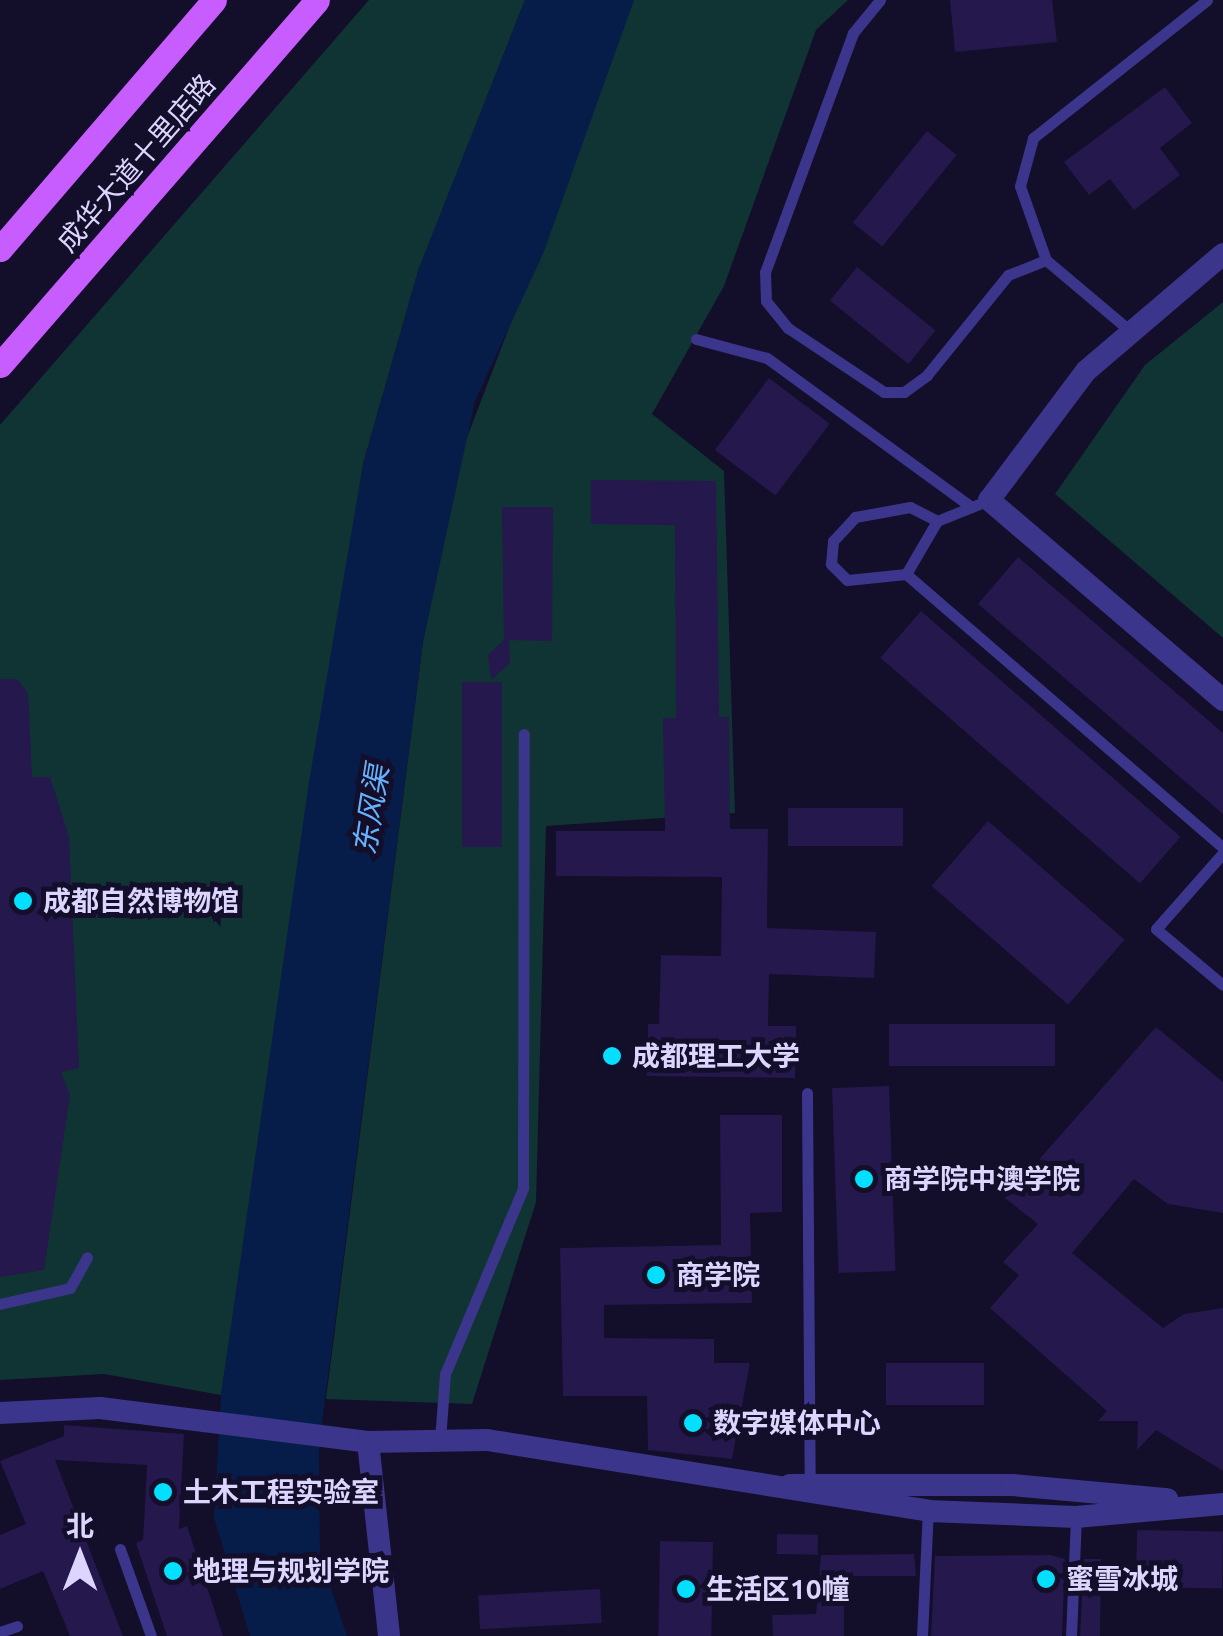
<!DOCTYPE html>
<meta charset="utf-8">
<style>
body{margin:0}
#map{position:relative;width:1223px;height:1636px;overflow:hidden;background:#130e29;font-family:Ubuntu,"Noto Sans SC",sans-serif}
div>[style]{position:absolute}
.green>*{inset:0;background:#103433}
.water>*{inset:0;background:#061d4a}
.building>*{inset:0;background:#24184c;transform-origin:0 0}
.lane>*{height:11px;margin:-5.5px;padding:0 5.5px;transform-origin:5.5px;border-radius:5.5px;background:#3b358c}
.street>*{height:22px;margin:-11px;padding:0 11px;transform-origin:11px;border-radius:11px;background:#3b358c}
.primary>*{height:25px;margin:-12.5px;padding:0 12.5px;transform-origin:12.5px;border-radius:12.5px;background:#c75dff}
.dots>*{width:28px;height:28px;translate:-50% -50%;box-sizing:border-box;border:5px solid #130e29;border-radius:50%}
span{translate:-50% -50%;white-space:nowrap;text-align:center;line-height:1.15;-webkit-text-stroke:10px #130e29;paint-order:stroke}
.street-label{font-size:28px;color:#dcd6ff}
.poi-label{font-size:28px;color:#dcd6ff;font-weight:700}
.left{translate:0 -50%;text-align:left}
.water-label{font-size:30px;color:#64b3ff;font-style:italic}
.north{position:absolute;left:30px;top:1506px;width:100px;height:100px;-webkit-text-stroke:8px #130e29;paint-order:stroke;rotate:0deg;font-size:28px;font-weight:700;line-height:40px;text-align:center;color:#dcd6ff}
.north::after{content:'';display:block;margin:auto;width:35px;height:45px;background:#dcd6ff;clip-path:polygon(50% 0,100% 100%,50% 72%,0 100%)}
</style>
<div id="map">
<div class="green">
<i style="clip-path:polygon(369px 0,525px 0,418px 271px,363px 464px,221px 1395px,104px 1374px,0 1380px,0 425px)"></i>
<i style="clip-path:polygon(634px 0,848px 0,816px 30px,724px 286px,652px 414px,724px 471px,735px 813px,546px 826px,536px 1202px,472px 1404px,326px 1399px,423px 642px,460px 456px)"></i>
<i style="clip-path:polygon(1223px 302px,1223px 638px,1055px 494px,1145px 365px)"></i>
</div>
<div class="water">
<i style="clip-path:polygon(525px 0,634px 0,543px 254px,475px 401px,423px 642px,319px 1446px,320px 1556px,347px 1636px,250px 1636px,214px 1518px,221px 1395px,309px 782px,363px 464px,418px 271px)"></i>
</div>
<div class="building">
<i style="clip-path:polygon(950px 0,1052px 0,1057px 42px,955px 52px)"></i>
<i style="clip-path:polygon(1165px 87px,1192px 123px,1160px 148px,1180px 175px,1134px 210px,1110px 179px,1089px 195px,1064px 162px)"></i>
<i style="left:927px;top:131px;width:38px;height:118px;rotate:39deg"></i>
<i style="left:857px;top:267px;width:101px;height:43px;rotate:39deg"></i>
<i style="left:769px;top:378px;width:76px;height:90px;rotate:37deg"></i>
<i style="clip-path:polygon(591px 480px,716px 481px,719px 717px,729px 717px,730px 829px,768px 829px,767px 928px,876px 932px,874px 978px,769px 974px,768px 1026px,796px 1026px,795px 1078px,647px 1076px,648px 1024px,659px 1024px,661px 955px,721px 956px,722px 877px,556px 876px,556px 831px,665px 831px,663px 718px,676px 718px,675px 525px,591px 524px)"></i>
<i style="clip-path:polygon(502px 507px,553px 507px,552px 641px,509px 640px,510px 663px,491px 680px,488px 655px,504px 640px)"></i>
<i style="clip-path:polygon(1018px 557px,1223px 733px,1223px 814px,978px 604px)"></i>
<i style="left:921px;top:611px;width:344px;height:62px;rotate:41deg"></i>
<i style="clip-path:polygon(0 679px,17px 679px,28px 693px,32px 777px,50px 777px,69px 837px,79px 1068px,61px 1072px,70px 1095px,44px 1270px,0 1277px)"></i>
<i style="left:462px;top:682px;width:40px;height:165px"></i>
<i style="left:788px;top:808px;width:115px;height:38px"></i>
<i style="left:988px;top:821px;width:181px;height:86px;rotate:41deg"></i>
<i style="left:1055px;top:1024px;width:42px;height:166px;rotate:90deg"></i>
<i style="clip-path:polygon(1156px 1027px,1223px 1082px,1223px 1213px,1168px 1204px,1134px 1179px,1072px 1253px,1163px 1328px,1184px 1314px,1223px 1308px,1223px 1471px,1156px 1430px,1137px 1450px,1138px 1421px,1098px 1421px,1107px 1411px,990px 1308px,1019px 1275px,1003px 1262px,1038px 1224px,1005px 1198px)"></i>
<i style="left:889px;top:1086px;width:185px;height:57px;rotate:88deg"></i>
<i style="clip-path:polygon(720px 1115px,782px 1115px,782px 1212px,750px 1213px,752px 1303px,604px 1305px,604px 1338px,714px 1339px,714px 1363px,750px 1363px,732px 1459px,648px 1450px,647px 1396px,563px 1396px,560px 1248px,721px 1245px)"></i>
<i style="left:984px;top:1363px;width:42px;height:98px;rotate:90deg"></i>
<i style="clip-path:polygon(64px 1425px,184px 1434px,179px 1529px,187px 1526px,223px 1636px,167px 1636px,136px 1543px,143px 1540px,147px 1465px,55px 1460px,123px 1636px,70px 1636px,43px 1571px,0 1589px,0 1535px,26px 1524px,0 1461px,64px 1436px)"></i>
<i style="left:1137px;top:1530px;width:86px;height:57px;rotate:1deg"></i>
<i style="left:777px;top:1534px;width:41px;height:20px;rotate:1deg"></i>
<i style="left:660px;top:1541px;width:53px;height:95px;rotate:1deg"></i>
<i style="clip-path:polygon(821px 1555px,914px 1554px,916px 1576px,844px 1576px,844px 1636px,773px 1636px,772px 1615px,816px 1614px)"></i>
<i style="clip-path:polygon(1051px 1555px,1065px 1559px,1062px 1636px,931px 1636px,935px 1556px)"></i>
<i style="clip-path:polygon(1084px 1559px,1101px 1559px,1100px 1636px,1080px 1636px)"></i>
<i style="left:600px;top:1589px;width:34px;height:122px;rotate:87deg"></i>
</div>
<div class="lane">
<i style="left:880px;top:0;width:43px;rotate:129.3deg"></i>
<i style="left:853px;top:33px;width:255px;rotate:110.2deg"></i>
<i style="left:765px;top:272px;width:29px;rotate:88deg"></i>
<i style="left:766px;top:301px;width:35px;rotate:51deg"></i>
<i style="left:788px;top:328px;width:115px;rotate:33.7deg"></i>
<i style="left:884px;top:392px;width:20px"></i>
<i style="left:904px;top:392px;width:29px;rotate:-36deg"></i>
<i style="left:927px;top:375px;width:129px;rotate:-51deg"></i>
<i style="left:1008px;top:275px;width:41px;rotate:-21.5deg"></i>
<i style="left:1046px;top:260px;width:78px;rotate:-109.4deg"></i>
<i style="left:1020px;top:186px;width:50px;rotate:-74.8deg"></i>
<i style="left:1033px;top:138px;width:222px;rotate:-38.4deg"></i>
<i style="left:1046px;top:260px;width:107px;rotate:40.1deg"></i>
<i style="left:696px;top:339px;width:73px;rotate:15deg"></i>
<i style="left:767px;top:358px;width:253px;rotate:36.1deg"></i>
<i style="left:937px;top:521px;width:61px;rotate:120.3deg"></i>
<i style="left:906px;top:574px;width:59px;rotate:174.2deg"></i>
<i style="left:847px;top:580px;width:23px;rotate:-135deg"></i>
<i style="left:831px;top:564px;width:23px;rotate:-85deg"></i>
<i style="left:833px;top:541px;width:33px;rotate:-47deg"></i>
<i style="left:855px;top:517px;width:56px;rotate:-10.3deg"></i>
<i style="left:910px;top:507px;width:30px;rotate:27deg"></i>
<i style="left:937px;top:521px;width:56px;rotate:-22deg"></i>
<i style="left:906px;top:574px;width:419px;rotate:40.8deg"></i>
<i style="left:1223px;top:853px;width:101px;rotate:131.4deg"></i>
<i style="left:1156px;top:929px;width:87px;rotate:39.9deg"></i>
<i style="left:807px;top:1093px;width:394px;rotate:89.6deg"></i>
<i style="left:0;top:1304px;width:72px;rotate:-12.9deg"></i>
<i style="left:70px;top:1288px;width:35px;rotate:-61deg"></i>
<i style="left:440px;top:1440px;width:66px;rotate:-85.7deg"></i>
<i style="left:445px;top:1374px;width:202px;rotate:-67.2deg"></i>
<i style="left:523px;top:1188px;width:454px;rotate:-89.9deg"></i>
<i style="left:120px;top:1549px;width:92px;rotate:70.4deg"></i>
<i style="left:0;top:1632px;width:18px;rotate:-19deg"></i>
<i style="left:922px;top:1636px;width:125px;rotate:-87.3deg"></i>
<i style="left:1071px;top:1636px;width:119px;rotate:-87.6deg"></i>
</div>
<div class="street">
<i style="left:1223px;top:254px;width:180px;rotate:139.5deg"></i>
<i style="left:1086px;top:371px;width:161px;rotate:126.9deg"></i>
<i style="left:989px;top:500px;width:308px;rotate:40.5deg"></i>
<i style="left:0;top:1413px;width:100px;rotate:-2.9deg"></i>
<i style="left:100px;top:1408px;width:270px;rotate:7.2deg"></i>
<i style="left:368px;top:1442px;width:119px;rotate:-1deg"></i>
<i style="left:487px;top:1440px;width:447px;rotate:9.1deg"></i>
<i style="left:928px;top:1511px;width:148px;rotate:2.3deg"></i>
<i style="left:1076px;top:1517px;width:148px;rotate:-5.1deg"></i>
<i style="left:368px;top:1442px;width:195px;rotate:83.8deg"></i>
<i style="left:790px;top:1485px;width:222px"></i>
<i style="left:1012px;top:1485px;width:156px;rotate:5.2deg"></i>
</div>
<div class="primary">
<i style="left:0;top:249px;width:328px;rotate:-49.3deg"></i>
<i style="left:0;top:365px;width:483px;rotate:-49deg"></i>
</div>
<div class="dots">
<i style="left:23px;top:901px;background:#02dfff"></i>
<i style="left:612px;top:1056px;background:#02dfff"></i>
<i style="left:864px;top:1179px;background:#02dfff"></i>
<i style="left:656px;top:1275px;background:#02dfff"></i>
<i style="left:693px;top:1423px;background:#02dfff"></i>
<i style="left:163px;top:1492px;background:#02dfff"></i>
<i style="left:173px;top:1571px;background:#02dfff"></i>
<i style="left:1046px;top:1579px;background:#02dfff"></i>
<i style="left:686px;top:1589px;background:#02dfff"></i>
</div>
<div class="street-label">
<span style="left:136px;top:163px;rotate:-49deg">成华大道十里店路</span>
</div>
<div class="poi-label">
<span class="left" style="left:43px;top:901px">成都自然博物馆</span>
<span class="left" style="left:632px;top:1056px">成都理工大学</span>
<span class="left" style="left:884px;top:1179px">商学院中澳学院</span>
<span class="left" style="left:676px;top:1275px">商学院</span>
<span class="left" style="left:713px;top:1423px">数字媒体中心</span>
<span class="left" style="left:183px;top:1492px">土木工程实验室</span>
<span class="left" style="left:193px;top:1571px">地理与规划学院</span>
<span class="left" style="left:1066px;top:1579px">蜜雪冰城</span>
<span class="left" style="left:706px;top:1589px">生活区10幢</span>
</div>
<div class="water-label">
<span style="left:371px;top:810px;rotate:-81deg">东风渠</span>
</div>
<div class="north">北</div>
</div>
